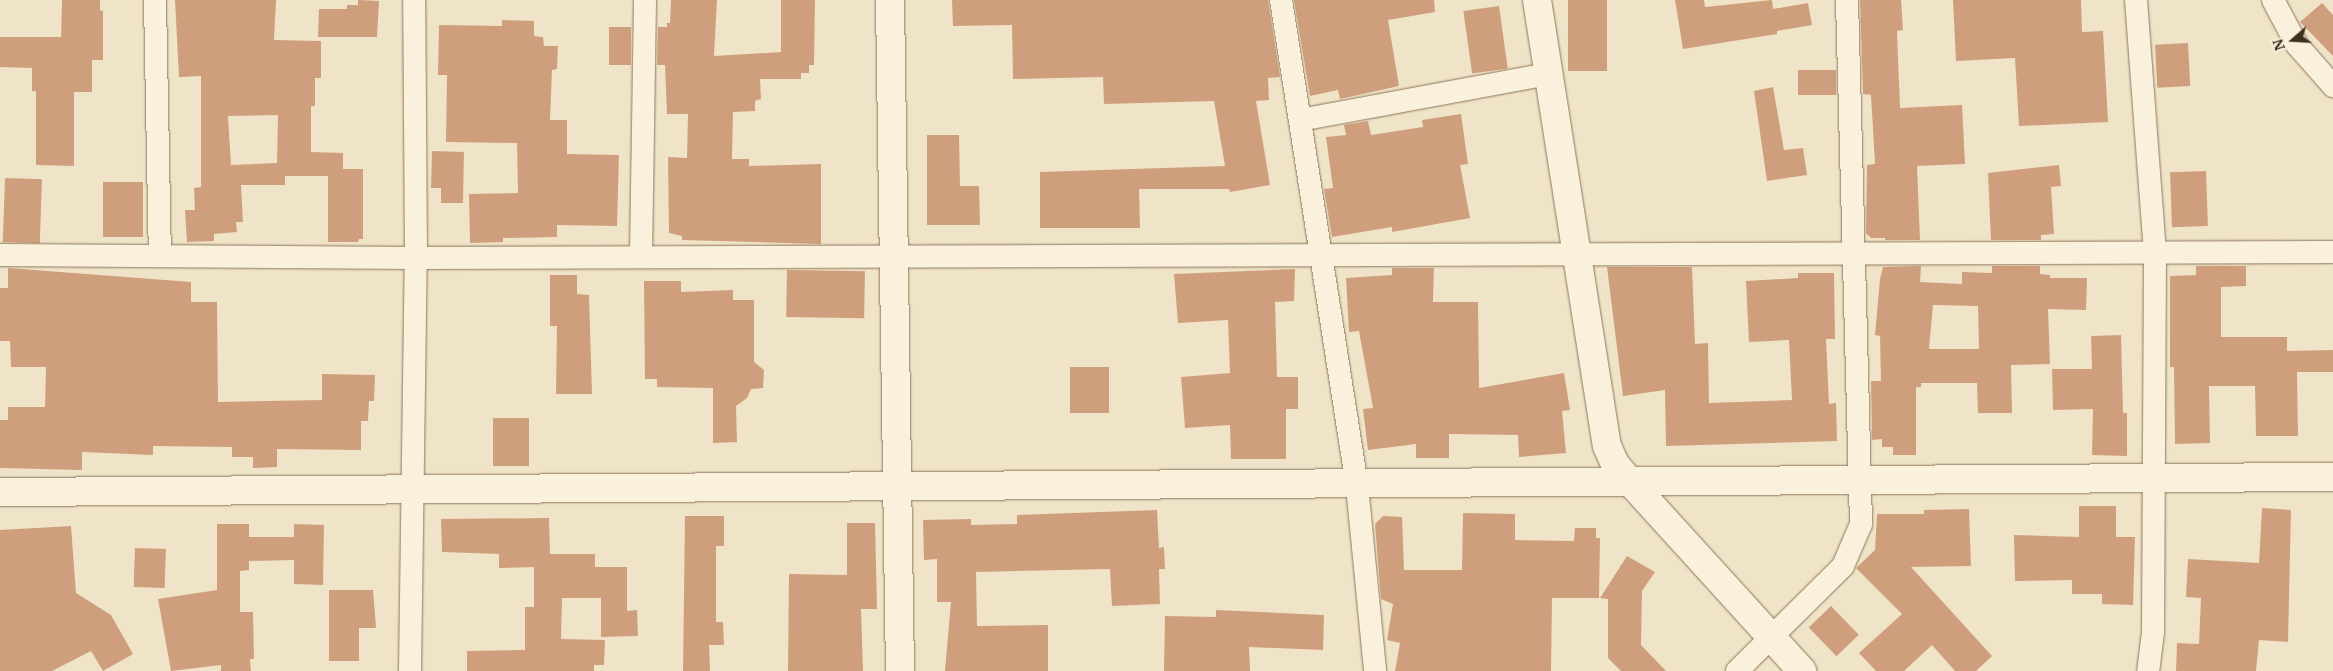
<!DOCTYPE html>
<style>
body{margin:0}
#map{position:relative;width:2333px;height:671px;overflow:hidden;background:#f0e4c8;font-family:Merriweather,serif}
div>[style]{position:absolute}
.building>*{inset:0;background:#cf9f7d;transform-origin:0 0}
.roads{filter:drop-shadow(0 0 1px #8d765c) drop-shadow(0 0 1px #8d765c)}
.minor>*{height:22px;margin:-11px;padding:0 11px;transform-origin:11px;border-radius:11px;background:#faf1dc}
.tertiary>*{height:28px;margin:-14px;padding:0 14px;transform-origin:14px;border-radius:14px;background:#faf1dc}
span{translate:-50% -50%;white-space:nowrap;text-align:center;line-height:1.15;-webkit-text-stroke:4.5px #f7eed8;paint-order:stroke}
.north{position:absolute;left:2268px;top:15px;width:50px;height:50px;-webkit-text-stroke:4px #f7eed8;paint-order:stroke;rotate:251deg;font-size:14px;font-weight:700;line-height:20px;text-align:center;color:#3d2e20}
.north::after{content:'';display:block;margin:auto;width:18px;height:22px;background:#3d2e20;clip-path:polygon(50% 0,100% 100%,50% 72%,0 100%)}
</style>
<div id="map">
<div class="building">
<i style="clip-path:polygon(62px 0,100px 0,100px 10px,103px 11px,103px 60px,92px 60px,92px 92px,74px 92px,74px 166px,36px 165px,36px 91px,32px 91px,32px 68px,0 67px,0 37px,61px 37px)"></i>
<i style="clip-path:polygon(evenodd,175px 0,276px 0,274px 40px,321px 41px,321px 78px,315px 78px,315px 106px,311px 106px,311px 152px,343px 153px,343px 169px,363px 169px,363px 239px,359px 239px,358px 242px,328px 242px,328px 176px,285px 176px,285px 185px,241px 185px,243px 222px,236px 222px,237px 232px,214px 234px,214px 241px,187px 242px,185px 210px,195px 210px,194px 188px,201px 187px,201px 76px,179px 77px,175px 0,278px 115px,277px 163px,231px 165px,228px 116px,278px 115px)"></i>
<i style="clip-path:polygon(358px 0,379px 1px,377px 37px,318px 37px,319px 9px,347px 9px,347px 5px,358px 5px)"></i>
<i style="clip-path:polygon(671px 0,717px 0,714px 56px,781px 52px,781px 0,815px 0,814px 65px,809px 65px,809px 73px,801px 73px,801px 79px,760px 79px,761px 99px,755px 101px,755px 111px,733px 112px,732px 159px,749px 159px,749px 166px,821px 164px,821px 244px,682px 240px,682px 236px,669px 233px,668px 157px,687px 158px,688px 114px,667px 114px,665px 65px,657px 65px,658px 27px,667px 27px,667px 23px,670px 23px)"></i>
<i style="clip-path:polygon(952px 0,1268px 0,1280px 77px,1268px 78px,1269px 100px,1256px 101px,1270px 185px,1230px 192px,1229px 189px,1139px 189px,1140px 228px,1040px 228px,1040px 172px,1225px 166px,1214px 101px,1104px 104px,1103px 77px,1013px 79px,1012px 25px,953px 26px)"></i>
<i style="clip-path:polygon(1294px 0,1434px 0,1435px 12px,1388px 20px,1399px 86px,1340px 99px,1338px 90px,1310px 96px)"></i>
<i style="left:1568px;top:0;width:39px;height:71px"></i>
<i style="clip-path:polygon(1675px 0,1704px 0,1705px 7px,1772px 0,1773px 9px,1808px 3px,1812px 25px,1777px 31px,1777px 34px,1683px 49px)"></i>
<i style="clip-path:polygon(1860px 0,1901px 0,1903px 30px,1897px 31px,1900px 108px,1962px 105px,1965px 164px,1917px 166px,1920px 240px,1885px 240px,1885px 238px,1871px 238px,1866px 233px,1867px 165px,1875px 164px,1871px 95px,1863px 94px)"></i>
<i style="clip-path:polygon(1953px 0,2081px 0,2082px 32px,2103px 31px,2108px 122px,2019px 126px,2015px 58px,1956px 61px)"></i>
<i style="clip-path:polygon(2322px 3px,2333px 15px,2333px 56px,2300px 22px)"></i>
<i style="left:1499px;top:6px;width:63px;height:36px;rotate:82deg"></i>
<i style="clip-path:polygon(502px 20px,534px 21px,534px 36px,543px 37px,544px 46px,558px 46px,557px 69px,552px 70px,550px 120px,567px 120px,567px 154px,619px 155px,617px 226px,557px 225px,557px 237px,503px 238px,503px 242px,470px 243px,469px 194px,518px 193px,517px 143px,446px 142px,447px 75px,438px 75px,439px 25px,502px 26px)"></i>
<i style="left:609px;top:27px;width:22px;height:38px"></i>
<i style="left:2188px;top:43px;width:43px;height:33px;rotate:87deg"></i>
<i style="left:1836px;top:70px;width:25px;height:38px;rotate:90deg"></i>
<i style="clip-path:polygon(1773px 87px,1784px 150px,1803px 148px,1807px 175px,1767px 181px,1754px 91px)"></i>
<i style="clip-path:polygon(1461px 114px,1468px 164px,1460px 165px,1470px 218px,1392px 232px,1392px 227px,1332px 237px,1324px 189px,1333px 188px,1326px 137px,1346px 135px,1344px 125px,1368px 121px,1371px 135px,1423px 127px,1422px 120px)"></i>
<i style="clip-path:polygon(927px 135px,959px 135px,960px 186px,979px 186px,980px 225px,927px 225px)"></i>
<i style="clip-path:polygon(432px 151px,464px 152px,463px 203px,441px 203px,441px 188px,431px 188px)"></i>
<i style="clip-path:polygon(2059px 165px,2061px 186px,2051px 187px,2054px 234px,2041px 235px,2041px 240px,1991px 240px,1988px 173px)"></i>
<i style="left:2206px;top:171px;width:55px;height:36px;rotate:88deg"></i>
<i style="left:5px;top:178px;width:37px;height:64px;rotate:2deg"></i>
<i style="left:103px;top:182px;width:40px;height:55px"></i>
<i style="clip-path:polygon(evenodd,1921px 266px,1920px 282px,1962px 284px,1962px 272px,1992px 273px,1992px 266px,2040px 266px,2040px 274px,2050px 275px,2050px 278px,2087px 278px,2086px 310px,2048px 309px,2050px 364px,2011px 365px,2012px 413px,1978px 413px,1977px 383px,1921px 383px,1921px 387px,1916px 387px,1916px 455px,1893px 455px,1893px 447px,1882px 447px,1882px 439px,1872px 440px,1871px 381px,1881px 381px,1880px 336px,1875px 335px,1880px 279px,1883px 267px,1921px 266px,1933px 305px,1978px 306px,1979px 349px,1929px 349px,1933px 305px)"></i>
<i style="clip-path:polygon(2196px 266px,2246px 266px,2246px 286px,2221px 287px,2221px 337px,2287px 337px,2287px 351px,2333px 350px,2333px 372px,2297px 372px,2298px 436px,2256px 436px,2255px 386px,2209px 386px,2210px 443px,2175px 444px,2174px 367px,2170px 367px,2170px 276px,2196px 275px)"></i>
<i style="clip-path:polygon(1607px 267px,1692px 267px,1695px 344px,1708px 343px,1709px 403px,1792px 400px,1789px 340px,1749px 342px,1746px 281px,1798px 278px,1798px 273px,1834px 273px,1835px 339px,1826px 339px,1829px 404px,1836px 403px,1837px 441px,1666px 446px,1665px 390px,1623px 396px)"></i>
<i style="clip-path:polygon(8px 268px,191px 282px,191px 302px,217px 302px,218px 402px,322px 400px,322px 374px,375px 375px,374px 401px,369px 401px,368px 421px,361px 421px,361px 450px,277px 449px,277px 467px,253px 468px,253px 457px,232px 457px,232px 447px,153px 446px,153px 455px,82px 452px,82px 470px,0 468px,0 420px,8px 420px,8px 407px,45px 407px,46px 367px,11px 367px,10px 341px,0 341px,0 288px,8px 288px)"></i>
<i style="clip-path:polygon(1392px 268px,1434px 268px,1433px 302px,1478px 302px,1479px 388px,1564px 373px,1570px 410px,1562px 411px,1566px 453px,1519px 457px,1518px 435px,1449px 434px,1449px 458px,1416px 458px,1416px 444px,1368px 450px,1363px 409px,1373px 408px,1359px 331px,1349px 332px,1346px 278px,1392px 275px)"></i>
<i style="clip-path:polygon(1295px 269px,1294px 301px,1275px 302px,1277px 377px,1298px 377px,1298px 409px,1286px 409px,1286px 459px,1231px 459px,1230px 425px,1185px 428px,1181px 377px,1230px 373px,1228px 320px,1178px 323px,1174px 274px)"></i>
<i style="left:787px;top:270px;width:78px;height:47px;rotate:1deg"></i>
<i style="clip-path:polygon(550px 275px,577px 275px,577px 294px,589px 295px,592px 394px,556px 394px,557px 326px,550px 326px)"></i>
<i style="clip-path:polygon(644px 281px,681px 281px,681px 292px,733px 290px,733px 300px,754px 300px,754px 362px,764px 370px,763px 388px,751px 389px,747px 398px,736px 406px,737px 442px,713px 443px,713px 388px,657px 387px,657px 379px,645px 379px)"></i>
<i style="clip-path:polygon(2121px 335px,2123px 413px,2127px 413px,2127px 456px,2092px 455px,2093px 409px,2053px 410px,2052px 369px,2092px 369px,2091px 336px)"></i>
<i style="left:1070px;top:367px;width:39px;height:46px"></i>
<i style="left:493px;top:418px;width:36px;height:48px"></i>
<i style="clip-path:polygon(2079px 506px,2116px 506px,2116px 537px,2135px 537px,2133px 605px,2102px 604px,2102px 594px,2072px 594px,2072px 580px,2015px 581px,2014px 535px,2079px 537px)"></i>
<i style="clip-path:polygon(2262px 508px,2291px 510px,2288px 642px,2259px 640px,2256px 671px,2176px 671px,2177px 643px,2199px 644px,2201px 598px,2186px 597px,2188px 559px,2259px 563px)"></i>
<i style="clip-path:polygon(1969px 509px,1971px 566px,1911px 567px,1992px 656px,1976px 671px,1955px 671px,1932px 645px,1904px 671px,1876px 671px,1859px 653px,1902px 614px,1856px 568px,1875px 550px,1877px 514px,1924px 514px,1924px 510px)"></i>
<i style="clip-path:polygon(1157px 510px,1159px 548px,1164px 547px,1165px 569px,1159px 569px,1160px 604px,1112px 606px,1110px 569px,976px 572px,977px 626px,1048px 625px,1048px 671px,945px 671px,951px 602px,937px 602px,937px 559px,924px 560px,923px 520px,971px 519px,971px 525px,1017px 524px,1017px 515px)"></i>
<i style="clip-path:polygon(1463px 513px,1515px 514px,1515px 540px,1574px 541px,1575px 528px,1596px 528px,1596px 538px,1600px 538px,1599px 598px,1552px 598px,1551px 671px,1395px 671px,1400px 643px,1387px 640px,1393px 604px,1381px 599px,1375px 524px,1383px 516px,1402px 517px,1404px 570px,1462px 570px)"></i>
<i style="clip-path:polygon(685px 516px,724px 516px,724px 546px,716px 546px,716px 622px,723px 622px,724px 645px,709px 645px,710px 671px,683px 671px)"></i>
<i style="clip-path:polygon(549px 518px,550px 554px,595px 554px,595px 567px,627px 567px,627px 611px,637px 610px,638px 636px,601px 637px,601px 598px,562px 598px,561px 639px,605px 640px,604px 665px,594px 665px,594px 671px,467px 671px,467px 651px,525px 650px,525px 607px,534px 607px,534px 567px,499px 568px,499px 554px,442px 552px,441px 519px)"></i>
<i style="clip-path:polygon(847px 523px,875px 523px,877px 609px,861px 609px,863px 671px,788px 671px,789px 574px,847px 575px)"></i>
<i style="clip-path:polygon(217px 524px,249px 524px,249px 537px,294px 537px,294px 524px,324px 525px,323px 585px,294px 584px,294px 560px,249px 561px,249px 570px,240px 571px,240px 612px,253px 612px,254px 659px,250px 659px,251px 671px,221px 671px,221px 665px,171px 671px,158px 599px,217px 590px)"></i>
<i style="clip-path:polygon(71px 526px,76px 593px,111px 615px,133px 654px,103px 671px,91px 651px,52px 671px,0 671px,0 530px)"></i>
<i style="left:135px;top:548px;width:31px;height:39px;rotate:2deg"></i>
<i style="clip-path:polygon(1627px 556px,1655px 572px,1642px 591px,1641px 645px,1666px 671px,1621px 671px,1608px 658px,1608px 599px,1600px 598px)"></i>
<i style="clip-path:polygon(329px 590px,373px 590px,376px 628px,359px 628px,359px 661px,329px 661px)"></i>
<i style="left:1831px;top:606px;width:40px;height:31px;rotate:46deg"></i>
<i style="clip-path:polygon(1216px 610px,1324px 615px,1323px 650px,1249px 647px,1250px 671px,1164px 671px,1165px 616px,1216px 617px)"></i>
</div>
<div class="roads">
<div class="minor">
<i style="left:155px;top:0;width:255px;rotate:88.9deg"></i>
<i style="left:1281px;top:0;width:492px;rotate:81.1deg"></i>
<i style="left:1357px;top:486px;width:186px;rotate:84.4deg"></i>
<i style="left:2136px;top:0;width:254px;rotate:85.7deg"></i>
<i style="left:2155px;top:253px;width:379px;rotate:90.3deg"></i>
<i style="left:2153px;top:632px;width:39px;rotate:97deg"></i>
<i style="left:2273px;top:0;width:51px;rotate:61.9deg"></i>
<i style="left:2297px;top:45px;width:55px;rotate:48.7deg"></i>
<i style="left:1300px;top:120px;width:253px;rotate:-10.5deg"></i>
<i style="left:0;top:255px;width:416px;rotate:0.4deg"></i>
<i style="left:416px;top:258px;width:1917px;rotate:-0.18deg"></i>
<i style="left:641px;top:255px;width:255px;rotate:-89.1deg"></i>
<i style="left:410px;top:671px;width:413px;rotate:-89.2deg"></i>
<i style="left:416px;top:258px;width:258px;rotate:-90.4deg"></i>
<i style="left:1737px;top:671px;width:149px;rotate:-44.7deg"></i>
<i style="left:1843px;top:566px;width:46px;rotate:-66.8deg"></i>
<i style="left:1861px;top:524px;width:524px;rotate:-91.53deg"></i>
</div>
<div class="tertiary">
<i style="left:890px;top:0;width:671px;rotate:89.15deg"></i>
<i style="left:1537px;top:0;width:451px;rotate:81.1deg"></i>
<i style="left:1607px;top:446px;width:20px;rotate:66deg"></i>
<i style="left:1615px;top:464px;width:26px;rotate:50deg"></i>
<i style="left:1632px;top:484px;width:253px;rotate:47.7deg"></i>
<i style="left:0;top:492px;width:2333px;rotate:-0.37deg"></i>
</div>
</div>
<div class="north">N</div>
</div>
